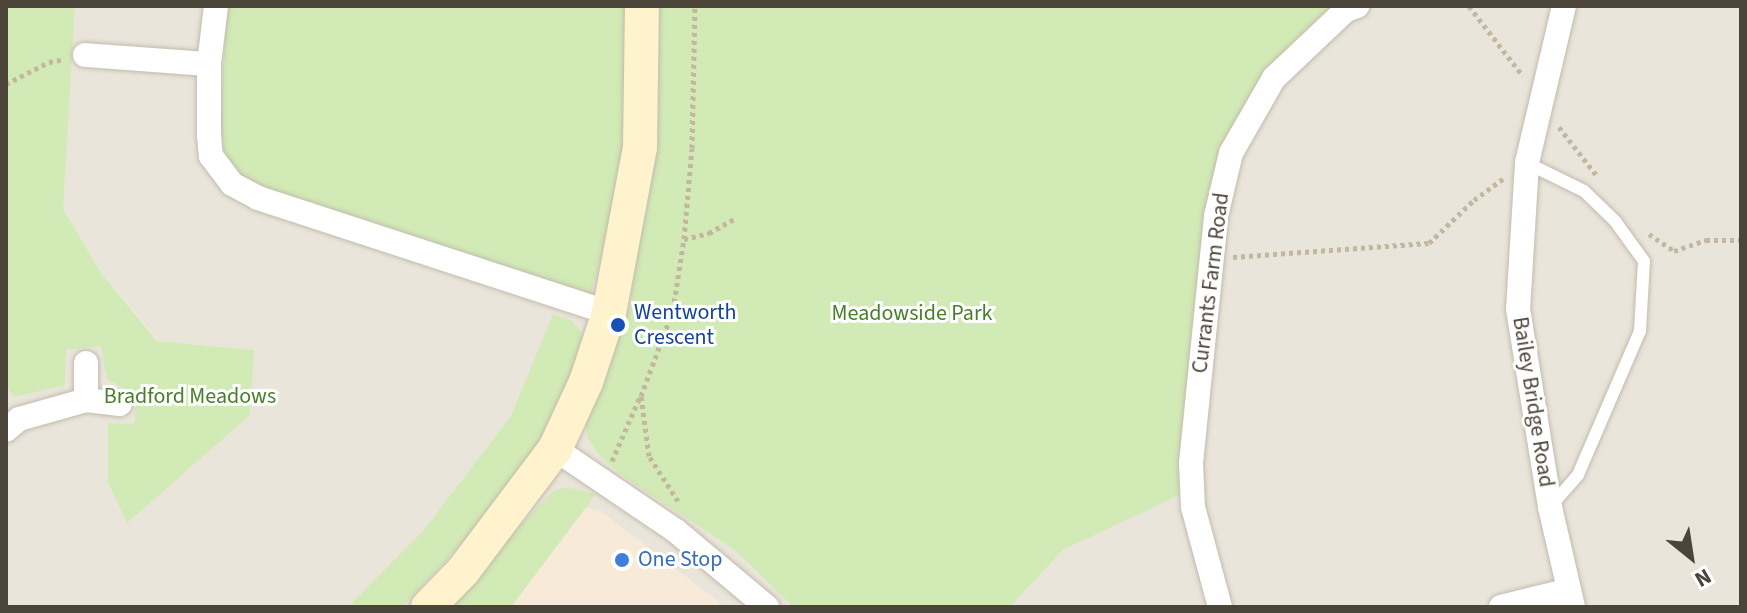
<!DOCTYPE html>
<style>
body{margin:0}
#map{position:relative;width:1747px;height:613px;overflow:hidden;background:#f6f3ec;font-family:"Source Sans 3",sans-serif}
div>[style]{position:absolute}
.residential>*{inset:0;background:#eae5da}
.commercial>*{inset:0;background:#f7ead8}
.green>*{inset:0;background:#d2eab5}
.path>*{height:5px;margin-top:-2.5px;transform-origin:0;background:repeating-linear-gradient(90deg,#c4b79f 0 4px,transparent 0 8px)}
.roads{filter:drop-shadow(0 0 2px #c2bbae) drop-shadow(0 0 2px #c2bbae)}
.lane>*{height:12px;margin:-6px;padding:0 6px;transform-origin:6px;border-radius:6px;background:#fff}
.street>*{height:24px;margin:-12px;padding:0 12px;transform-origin:12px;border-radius:12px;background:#fff}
.secondary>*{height:34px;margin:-17px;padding:0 17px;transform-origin:17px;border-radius:17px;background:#fff3cd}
.dots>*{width:22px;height:22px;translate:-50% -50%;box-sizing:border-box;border:4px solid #fff;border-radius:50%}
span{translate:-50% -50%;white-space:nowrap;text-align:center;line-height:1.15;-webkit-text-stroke:6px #fff;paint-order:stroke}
.street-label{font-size:22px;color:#4b4439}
.transit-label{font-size:22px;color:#164399}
.left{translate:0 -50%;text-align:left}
.park-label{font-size:22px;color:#4a7f2a}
.shop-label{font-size:22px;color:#366cbe}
.frame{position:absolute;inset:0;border:8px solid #4b4439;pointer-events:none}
.north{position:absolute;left:1651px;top:517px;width:80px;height:80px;-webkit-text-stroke:6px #fff;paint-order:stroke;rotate:150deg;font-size:22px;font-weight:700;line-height:32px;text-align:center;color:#4b4439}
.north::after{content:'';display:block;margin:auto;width:28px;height:36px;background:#4b4439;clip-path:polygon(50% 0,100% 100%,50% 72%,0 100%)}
</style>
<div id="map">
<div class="residential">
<i style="clip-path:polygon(75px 6px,226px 6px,220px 135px,301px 203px,590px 293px,629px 149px,653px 149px,629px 310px,584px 417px,600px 456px,621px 475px,736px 551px,793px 607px,725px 607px,600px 511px,586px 508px,511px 607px,6px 607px,6px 386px,13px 397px,66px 350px,101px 346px,136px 394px,134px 425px,108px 424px,108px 482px,254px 350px,158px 341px,101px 273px,62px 209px)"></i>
<i style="clip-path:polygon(1338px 6px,1741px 6px,1741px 607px,1010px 607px,1063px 550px,1179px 494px,1186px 401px,1222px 153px)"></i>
</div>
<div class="commercial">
<i style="clip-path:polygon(586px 508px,600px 511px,725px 607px,511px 607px)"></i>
</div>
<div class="green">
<i style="clip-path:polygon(6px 6px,75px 6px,63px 209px,101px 273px,157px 341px,254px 350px,250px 415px,127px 523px,108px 482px,108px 423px,134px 424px,136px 395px,107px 379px,101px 346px,66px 350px,65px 385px,13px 397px,6px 386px)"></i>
<i style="clip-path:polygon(226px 6px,626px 6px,629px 149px,591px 294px,301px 203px,237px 178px,223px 159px,220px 135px)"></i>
<i style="clip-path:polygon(657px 6px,1338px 6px,1222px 153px,1186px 401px,1179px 495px,1063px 550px,1010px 607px,793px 607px,736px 551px,621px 475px,600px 456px,588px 439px,584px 418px,629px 310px,653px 149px)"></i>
<i style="clip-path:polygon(553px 314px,572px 321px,584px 336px,568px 383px,536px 452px,479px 524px,402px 607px,348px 607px,424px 530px,511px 416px)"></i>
<i style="clip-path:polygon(566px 487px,596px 494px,511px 607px,443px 607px,553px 491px)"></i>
</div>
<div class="path">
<i style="left:1469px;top:6px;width:88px;rotate:52.4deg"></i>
<i style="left:6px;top:84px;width:48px;rotate:-27.1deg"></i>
<i style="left:49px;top:62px;width:16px;rotate:-11deg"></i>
<i style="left:1559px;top:127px;width:62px;rotate:52.2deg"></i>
<i style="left:1649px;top:234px;width:30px;rotate:34deg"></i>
<i style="left:1674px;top:251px;width:34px;rotate:-19deg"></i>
<i style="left:1706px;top:240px;width:35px"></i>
<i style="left:684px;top:239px;width:26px;rotate:-13deg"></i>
<i style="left:709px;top:233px;width:31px;rotate:-29deg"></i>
<i style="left:1233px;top:257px;width:196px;rotate:-4.1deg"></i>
<i style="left:1429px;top:243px;width:62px;rotate:-43.7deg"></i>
<i style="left:1474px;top:200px;width:36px;rotate:-36deg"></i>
<i style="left:612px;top:461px;width:70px;rotate:-66.4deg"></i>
<i style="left:678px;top:501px;width:54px;rotate:-122.8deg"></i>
<i style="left:649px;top:456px;width:61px;rotate:-97.6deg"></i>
<i style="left:641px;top:396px;width:92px;rotate:-69.6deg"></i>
<i style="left:673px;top:310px;width:72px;rotate:-81.2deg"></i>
<i style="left:684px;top:239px;width:91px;rotate:-85deg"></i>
<i style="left:692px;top:148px;width:142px;rotate:-88.8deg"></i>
</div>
<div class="roads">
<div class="lane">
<i style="left:1527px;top:163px;width:64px;rotate:26.2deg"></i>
<i style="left:1584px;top:191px;width:43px;rotate:44.1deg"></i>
<i style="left:1615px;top:221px;width:49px;rotate:54.1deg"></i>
<i style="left:1644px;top:261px;width:70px;rotate:93.3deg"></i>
<i style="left:1640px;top:331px;width:157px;rotate:113.3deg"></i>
<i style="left:1578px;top:475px;width:43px;rotate:131.2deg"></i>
</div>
<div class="street">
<i style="left:216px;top:6px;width:58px;rotate:96.9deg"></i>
<i style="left:209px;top:64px;width:71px;rotate:90deg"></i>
<i style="left:209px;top:135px;width:21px;rotate:85deg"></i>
<i style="left:211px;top:156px;width:35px;rotate:53deg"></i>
<i style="left:232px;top:184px;width:30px;rotate:28deg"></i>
<i style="left:258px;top:198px;width:369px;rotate:18.1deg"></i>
<i style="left:1564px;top:6px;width:161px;rotate:103.3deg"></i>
<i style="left:1527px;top:163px;width:146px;rotate:93.5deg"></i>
<i style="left:1518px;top:309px;width:201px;rotate:80.8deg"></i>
<i style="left:1550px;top:507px;width:103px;rotate:77deg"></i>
<i style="left:85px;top:55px;width:124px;rotate:4.2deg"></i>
<i style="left:86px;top:400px;width:34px;rotate:7deg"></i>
<i style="left:6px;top:430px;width:17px;rotate:-40deg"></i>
<i style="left:19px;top:419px;width:70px;rotate:-15.8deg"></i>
<i style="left:86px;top:400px;width:37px;rotate:-90deg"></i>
<i style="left:555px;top:449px;width:146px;rotate:34.1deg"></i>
<i style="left:676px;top:531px;width:119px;rotate:39.9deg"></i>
<i style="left:1220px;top:607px;width:104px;rotate:-105.1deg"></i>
<i style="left:1193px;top:507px;width:44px;rotate:-92.6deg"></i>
<i style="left:1191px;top:463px;width:248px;rotate:-84.2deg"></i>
<i style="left:1216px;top:216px;width:65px;rotate:-76.6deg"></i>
<i style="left:1231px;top:153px;width:86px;rotate:-60.2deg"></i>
<i style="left:1274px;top:78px;width:99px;rotate:-43.4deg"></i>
<i style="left:1346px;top:10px;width:12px;rotate:-20deg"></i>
<i style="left:1501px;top:607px;width:70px;rotate:-14deg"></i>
</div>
<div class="secondary">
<i style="left:428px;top:607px;width:50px;rotate:-45.8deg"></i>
<i style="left:463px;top:571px;width:153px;rotate:-53deg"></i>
<i style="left:555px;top:449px;width:74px;rotate:-65.2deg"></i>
<i style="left:586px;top:382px;width:73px;rotate:-71.6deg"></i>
<i style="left:609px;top:313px;width:169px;rotate:-79.4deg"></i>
<i style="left:640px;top:147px;width:141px;rotate:-89.2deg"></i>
</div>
</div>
<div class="dots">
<i style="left:618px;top:325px;background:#1a4fb4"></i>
<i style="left:622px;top:560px;background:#3f7fe0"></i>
</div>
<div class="street-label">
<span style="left:1211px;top:283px;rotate:-83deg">Currants Farm Road</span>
<span style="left:1533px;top:402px;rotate:81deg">Bailey Bridge Road</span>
</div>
<div class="transit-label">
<span class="left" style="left:634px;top:325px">Wentworth<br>Crescent</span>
</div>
<div class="park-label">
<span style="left:912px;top:314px">Meadowside Park</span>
<span style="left:190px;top:397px">Bradford Meadows</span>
</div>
<div class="shop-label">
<span class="left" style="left:638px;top:560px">One Stop</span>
</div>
<div class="frame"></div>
<div class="north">N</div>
</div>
